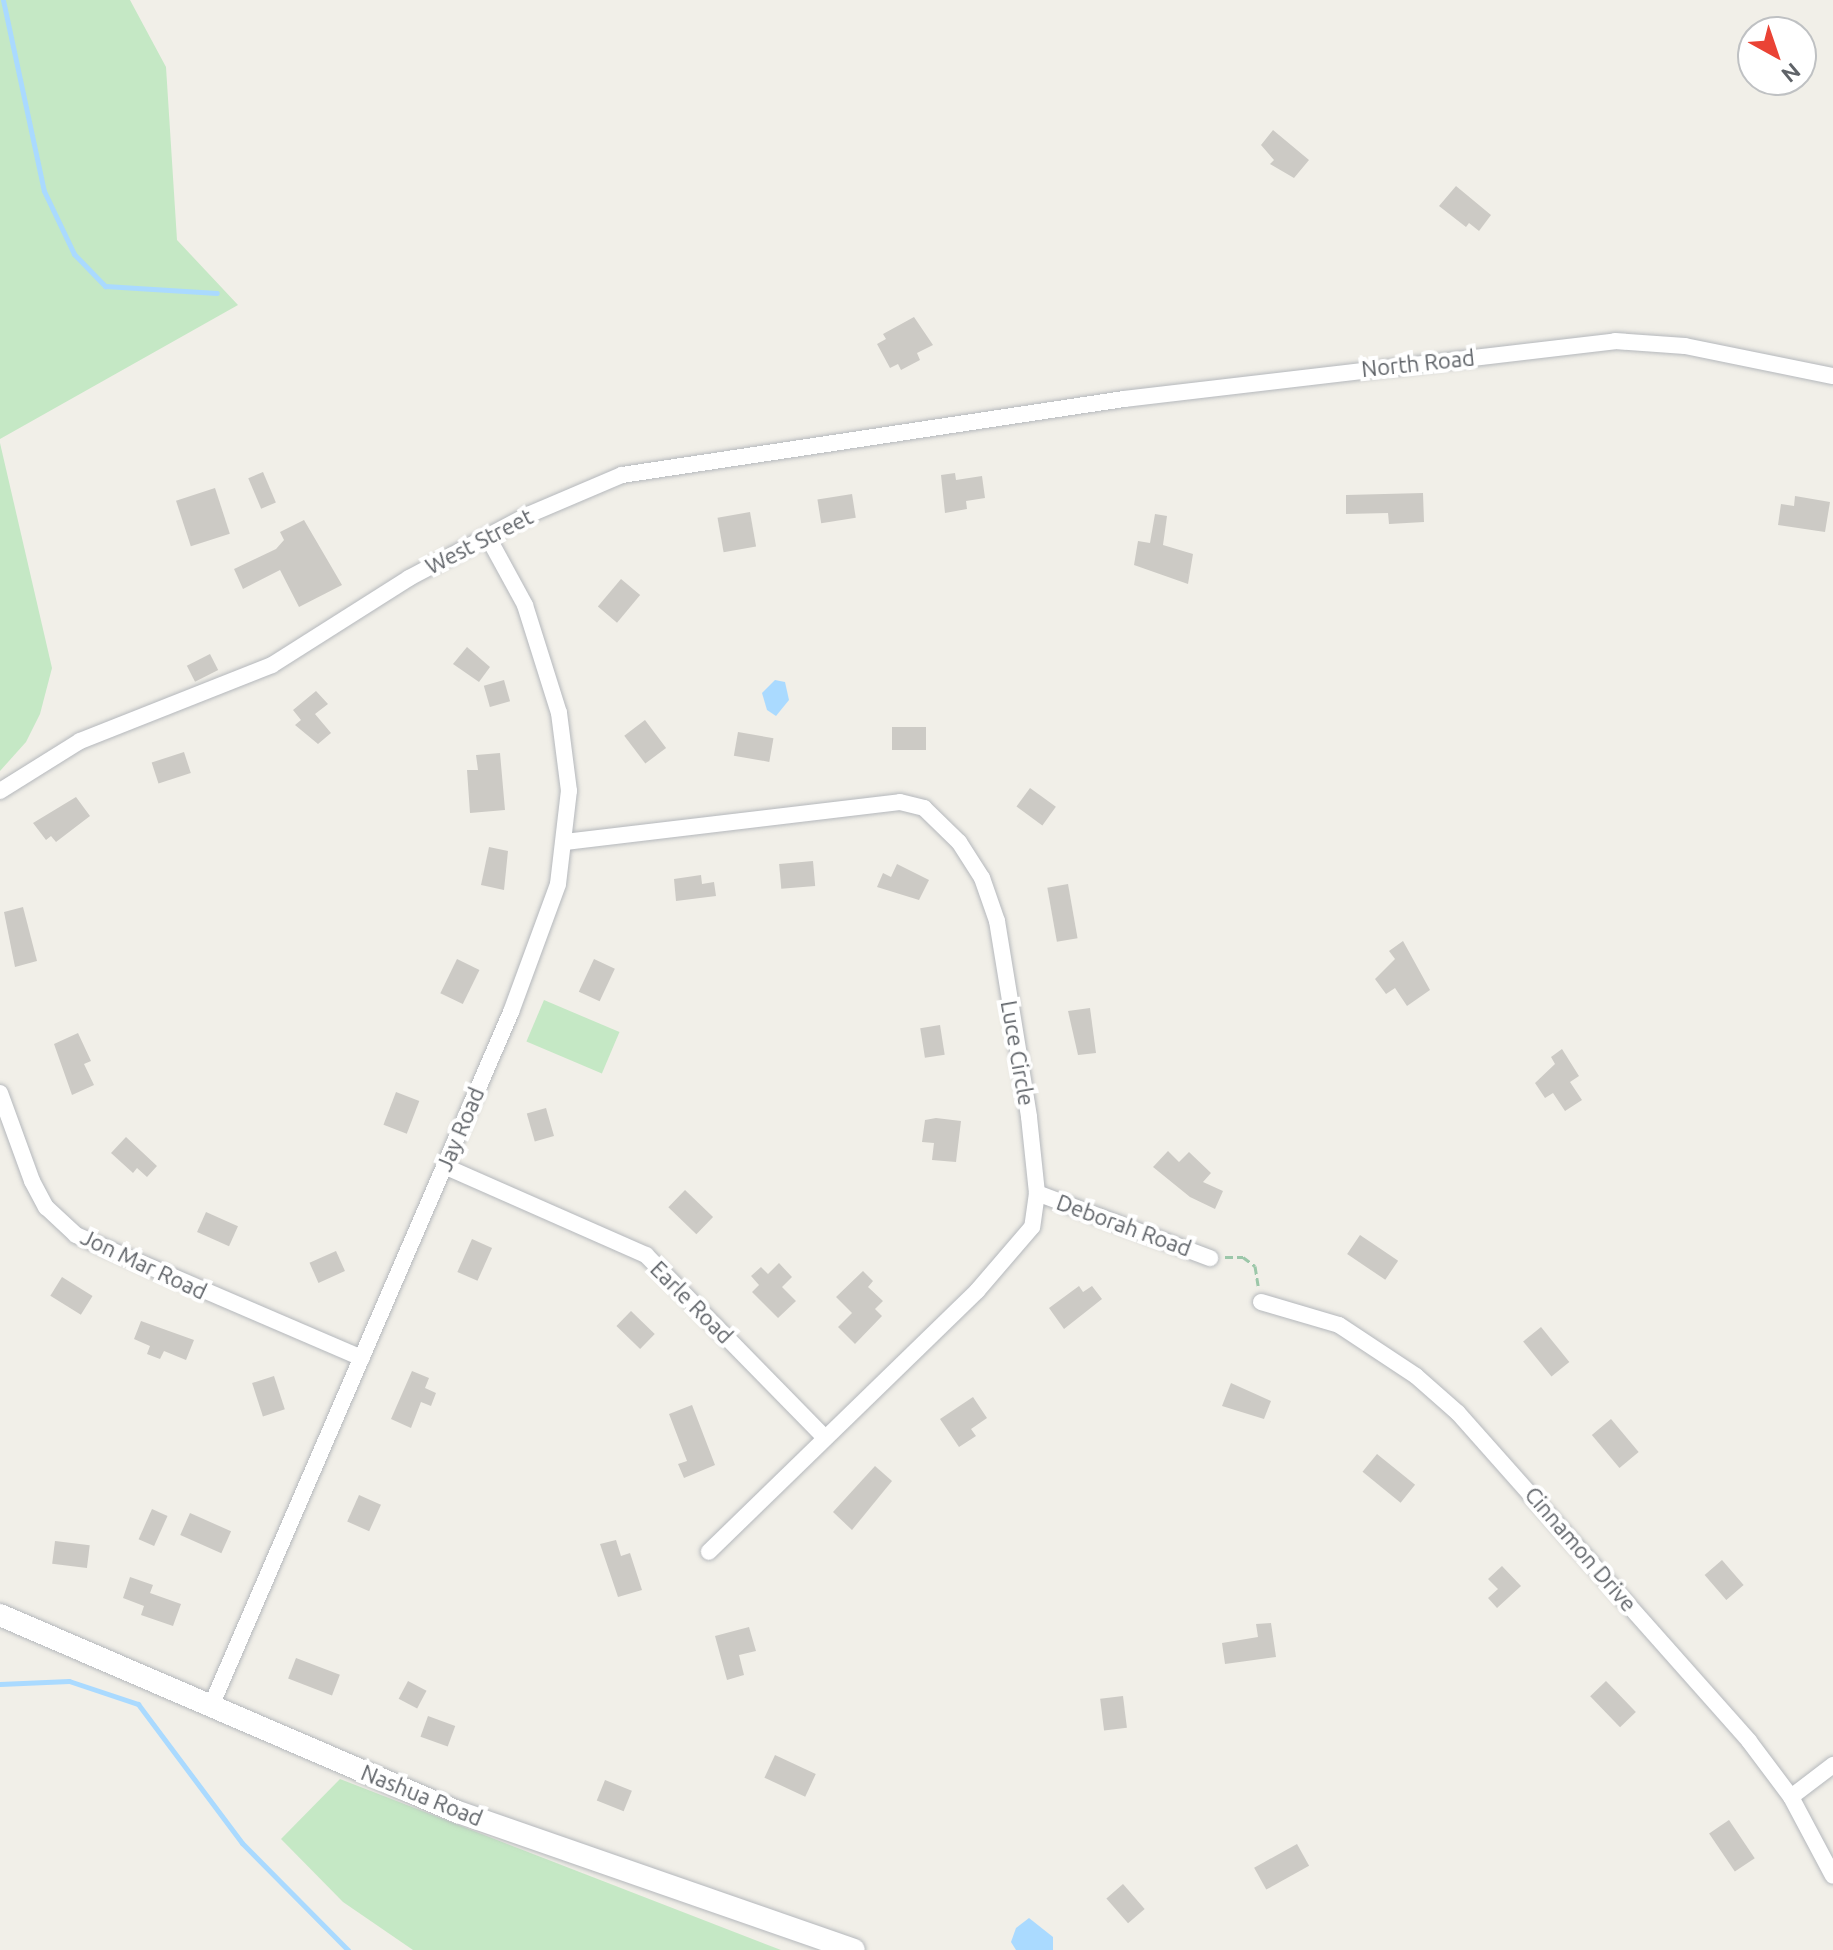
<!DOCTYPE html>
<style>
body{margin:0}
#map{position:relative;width:1833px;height:1950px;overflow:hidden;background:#f1efe8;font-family:Ubuntu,sans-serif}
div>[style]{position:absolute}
.green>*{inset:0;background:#c5e8c5;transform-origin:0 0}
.water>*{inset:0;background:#aadaff}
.stream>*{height:5px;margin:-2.5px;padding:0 2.5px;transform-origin:2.5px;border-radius:2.5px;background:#aadaff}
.building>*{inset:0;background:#cccac5;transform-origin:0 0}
.path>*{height:3px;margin-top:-1.5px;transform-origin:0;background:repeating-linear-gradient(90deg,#9cc7a9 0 8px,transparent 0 12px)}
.roads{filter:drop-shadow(0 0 2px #b5b8bc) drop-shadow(0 0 2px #b5b8bc)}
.street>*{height:16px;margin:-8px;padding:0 8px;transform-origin:8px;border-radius:8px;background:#fff}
.secondary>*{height:22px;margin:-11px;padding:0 11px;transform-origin:11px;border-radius:11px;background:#fff}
span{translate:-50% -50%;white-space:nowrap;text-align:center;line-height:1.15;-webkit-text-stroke:8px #fff;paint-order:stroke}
.street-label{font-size:22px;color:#5f6368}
.north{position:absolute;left:1737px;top:16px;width:80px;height:80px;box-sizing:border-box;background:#fff;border:2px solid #bfc1c3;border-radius:50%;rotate:140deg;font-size:22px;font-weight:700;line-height:32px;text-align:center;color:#5f6368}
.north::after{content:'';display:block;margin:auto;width:28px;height:36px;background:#ea4335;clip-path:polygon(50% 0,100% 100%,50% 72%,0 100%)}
</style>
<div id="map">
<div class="green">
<i style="clip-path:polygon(0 0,130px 0,166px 67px,177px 240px,238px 305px,0 439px)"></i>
<i style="clip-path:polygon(0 443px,52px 668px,40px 714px,26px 742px,0 771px)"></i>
<i style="left:544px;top:1000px;width:82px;height:45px;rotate:23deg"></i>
<i style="clip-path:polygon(340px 1779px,781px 1950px,413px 1950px,343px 1902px,281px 1839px)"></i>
</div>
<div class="water">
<i style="clip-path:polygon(775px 680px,785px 682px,789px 700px,776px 716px,767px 710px,762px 693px)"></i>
<i style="clip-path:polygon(1029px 1918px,1053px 1937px,1053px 1950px,1016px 1950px,1011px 1942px,1016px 1928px)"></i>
</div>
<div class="stream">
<i style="left:3px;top:0;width:195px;rotate:77.9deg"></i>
<i style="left:44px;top:191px;width:70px;rotate:64.5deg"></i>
<i style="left:74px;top:254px;width:45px;rotate:45.9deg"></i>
<i style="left:105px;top:286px;width:112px;rotate:3.6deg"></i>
<i style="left:0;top:1684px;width:69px;rotate:-2.5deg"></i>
<i style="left:69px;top:1681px;width:73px;rotate:18.4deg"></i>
<i style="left:138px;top:1704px;width:174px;rotate:53.2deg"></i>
<i style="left:242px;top:1843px;width:151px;rotate:45.3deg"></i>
</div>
<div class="building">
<i style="clip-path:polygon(1273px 130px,1309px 160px,1294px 178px,1270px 164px,1274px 160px,1261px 145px)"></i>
<i style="clip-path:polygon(1456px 186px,1491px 215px,1479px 231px,1469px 223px,1466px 227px,1439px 206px)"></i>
<i style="clip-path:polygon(914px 317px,933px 345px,917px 353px,920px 360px,901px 370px,898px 364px,890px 368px,877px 344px,886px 339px,883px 334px)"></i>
<i style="left:263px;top:472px;width:33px;height:16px;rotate:67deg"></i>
<i style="clip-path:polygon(955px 473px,956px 480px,982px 476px,985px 498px,966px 501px,967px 509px,945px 513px,941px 475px)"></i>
<i style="left:215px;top:488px;width:48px;height:41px;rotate:72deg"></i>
<i style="clip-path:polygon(1423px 493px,1424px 522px,1389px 524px,1388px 513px,1346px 514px,1346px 495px)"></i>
<i style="left:852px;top:494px;width:24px;height:35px;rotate:81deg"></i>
<i style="clip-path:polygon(1795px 496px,1830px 502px,1825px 532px,1778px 525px,1781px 504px,1794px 506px)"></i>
<i style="left:750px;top:512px;width:35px;height:33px;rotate:80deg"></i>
<i style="clip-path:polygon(1155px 514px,1167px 516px,1163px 545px,1193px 554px,1188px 584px,1134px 565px,1138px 541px,1150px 543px)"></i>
<i style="clip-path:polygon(304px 520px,342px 585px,299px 607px,280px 570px,243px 589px,234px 569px,276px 549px,284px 540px,280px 532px)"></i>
<i style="left:621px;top:579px;width:25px;height:36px;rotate:40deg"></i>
<i style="clip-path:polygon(467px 647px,490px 667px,479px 682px,453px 664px)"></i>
<i style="left:210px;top:654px;width:18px;height:26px;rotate:63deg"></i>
<i style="left:504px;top:680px;width:22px;height:21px;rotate:74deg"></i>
<i style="clip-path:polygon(316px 691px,328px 704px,315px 714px,331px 733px,318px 744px,295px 725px,301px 720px,293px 710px)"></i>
<i style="left:645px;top:720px;width:35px;height:26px;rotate:53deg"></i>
<i style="left:892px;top:727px;width:34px;height:23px"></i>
<i style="left:738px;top:732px;width:36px;height:24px;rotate:10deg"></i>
<i style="left:184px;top:752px;width:22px;height:34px;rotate:72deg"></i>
<i style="clip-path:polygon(500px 753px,505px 810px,470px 813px,467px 770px,478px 770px,476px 755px)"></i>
<i style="left:1030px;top:788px;width:32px;height:23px;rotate:36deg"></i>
<i style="clip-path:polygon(76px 797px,90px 816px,56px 842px,51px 836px,46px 840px,33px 823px)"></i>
<i style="clip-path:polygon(489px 847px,508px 851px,504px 890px,481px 885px)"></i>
<i style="left:813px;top:861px;width:25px;height:34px;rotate:85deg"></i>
<i style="clip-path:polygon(897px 864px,929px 880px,919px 900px,877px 887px,883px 873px,891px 877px)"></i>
<i style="clip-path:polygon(701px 875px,702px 884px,714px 882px,716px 896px,676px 901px,674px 879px)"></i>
<i style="left:1068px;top:884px;width:55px;height:21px;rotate:80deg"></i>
<i style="clip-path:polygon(23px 907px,37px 961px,15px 967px,4px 912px)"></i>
<i style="clip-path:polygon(1403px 941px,1430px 990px,1407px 1006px,1395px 988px,1386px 994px,1375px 979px,1395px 959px,1389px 951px)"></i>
<i style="left:457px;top:959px;width:25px;height:38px;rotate:26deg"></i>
<i style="left:594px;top:959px;width:23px;height:36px;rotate:25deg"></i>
<i style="clip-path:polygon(1090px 1008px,1096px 1053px,1078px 1055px,1068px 1011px)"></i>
<i style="left:940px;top:1025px;width:30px;height:20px;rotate:81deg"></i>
<i style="clip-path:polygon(78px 1033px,91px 1061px,84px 1064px,94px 1085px,72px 1095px,54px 1044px)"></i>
<i style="clip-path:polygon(1562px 1049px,1579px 1076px,1570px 1082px,1582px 1100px,1565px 1111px,1553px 1093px,1545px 1098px,1535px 1083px,1555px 1064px,1551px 1057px)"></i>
<i style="left:396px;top:1092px;width:25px;height:35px;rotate:21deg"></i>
<i style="left:546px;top:1108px;width:29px;height:20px;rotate:74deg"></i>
<i style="clip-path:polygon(936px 1118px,961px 1121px,956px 1162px,932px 1160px,934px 1143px,922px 1142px,925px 1120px)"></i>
<i style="clip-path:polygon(126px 1137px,157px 1166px,147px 1177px,137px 1168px,133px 1173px,111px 1153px)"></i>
<i style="clip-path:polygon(1168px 1151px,1179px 1162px,1189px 1152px,1211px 1173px,1203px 1182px,1223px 1191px,1215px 1209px,1190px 1197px,1153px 1167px)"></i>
<i style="left:685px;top:1190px;width:39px;height:24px;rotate:44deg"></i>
<i style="left:206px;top:1212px;width:35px;height:22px;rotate:24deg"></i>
<i style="left:1360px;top:1235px;width:46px;height:23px;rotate:34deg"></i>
<i style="left:472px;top:1239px;width:22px;height:36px;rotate:24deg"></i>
<i style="left:336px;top:1251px;width:22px;height:29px;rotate:66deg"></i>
<i style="clip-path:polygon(779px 1263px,792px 1277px,782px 1287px,796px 1301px,778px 1318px,752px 1292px,759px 1285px,751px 1276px,761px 1267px,768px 1274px)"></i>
<i style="clip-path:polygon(863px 1271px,873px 1281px,868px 1287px,883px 1301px,875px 1309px,882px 1316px,855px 1344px,838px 1327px,852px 1313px,836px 1297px)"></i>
<i style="left:62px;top:1277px;width:36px;height:22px;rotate:32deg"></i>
<i style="clip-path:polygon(1079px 1286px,1083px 1292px,1092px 1286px,1102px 1299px,1064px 1329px,1049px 1308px)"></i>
<i style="left:631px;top:1311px;width:33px;height:21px;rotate:44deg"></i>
<i style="clip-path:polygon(141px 1321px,194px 1340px,186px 1360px,164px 1351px,160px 1359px,147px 1354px,150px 1346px,134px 1339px)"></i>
<i style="left:1541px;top:1327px;width:45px;height:23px;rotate:51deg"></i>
<i style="clip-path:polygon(412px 1371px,429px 1378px,425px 1388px,436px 1393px,431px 1406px,421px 1402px,411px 1428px,391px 1419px)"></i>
<i style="left:274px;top:1376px;width:35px;height:23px;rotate:72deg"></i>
<i style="clip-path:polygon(1231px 1383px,1271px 1401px,1264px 1419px,1222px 1406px)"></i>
<i style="clip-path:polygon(973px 1397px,987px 1418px,971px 1429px,976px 1436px,959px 1447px,940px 1419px)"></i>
<i style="clip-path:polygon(692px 1405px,715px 1465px,684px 1478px,678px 1464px,687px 1461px,669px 1414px)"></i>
<i style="left:1611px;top:1419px;width:43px;height:25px;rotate:50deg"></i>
<i style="left:1377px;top:1454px;width:49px;height:23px;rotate:39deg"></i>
<i style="clip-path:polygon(875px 1466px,892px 1481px,852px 1530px,833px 1512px)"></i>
<i style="left:359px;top:1495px;width:24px;height:29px;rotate:24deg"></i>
<i style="left:152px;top:1509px;width:17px;height:33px;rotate:24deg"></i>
<i style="left:190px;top:1513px;width:45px;height:24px;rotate:24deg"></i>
<i style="clip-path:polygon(616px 1540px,621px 1556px,630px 1553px,642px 1590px,618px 1597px,600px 1544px)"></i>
<i style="left:55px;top:1541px;width:35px;height:23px;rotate:7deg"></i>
<i style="left:1722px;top:1560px;width:33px;height:23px;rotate:49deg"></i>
<i style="clip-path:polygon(1502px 1566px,1521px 1586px,1497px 1608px,1488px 1598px,1498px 1589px,1488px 1579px)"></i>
<i style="clip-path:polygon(130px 1577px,153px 1585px,150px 1593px,181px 1604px,173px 1626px,141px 1615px,144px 1606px,123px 1598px)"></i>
<i style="clip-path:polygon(1271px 1623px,1276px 1657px,1225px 1664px,1222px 1643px,1258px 1637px,1256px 1624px)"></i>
<i style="clip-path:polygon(749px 1627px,756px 1651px,739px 1655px,744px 1675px,727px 1680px,715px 1636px)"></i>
<i style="left:296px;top:1658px;width:47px;height:22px;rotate:21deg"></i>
<i style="left:408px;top:1681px;width:21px;height:20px;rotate:28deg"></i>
<i style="left:1606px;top:1681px;width:43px;height:22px;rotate:46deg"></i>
<i style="left:1123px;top:1696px;width:32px;height:23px;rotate:83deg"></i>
<i style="left:428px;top:1716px;width:29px;height:22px;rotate:20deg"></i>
<i style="left:775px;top:1755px;width:45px;height:25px;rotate:25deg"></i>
<i style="left:605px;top:1780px;width:29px;height:22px;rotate:22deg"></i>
<i style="left:1729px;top:1820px;width:46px;height:24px;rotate:56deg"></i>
<i style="left:1297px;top:1844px;width:25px;height:49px;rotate:61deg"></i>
<i style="left:1123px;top:1884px;width:33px;height:22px;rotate:49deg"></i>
</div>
<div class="path">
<i style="left:1225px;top:1257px;width:18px"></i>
<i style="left:1243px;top:1257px;width:15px;rotate:37deg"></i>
<i style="left:1255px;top:1266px;width:20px;rotate:81deg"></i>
</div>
<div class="roads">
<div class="street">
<i style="left:0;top:791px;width:94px;rotate:-32deg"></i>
<i style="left:80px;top:741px;width:206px;rotate:-21.6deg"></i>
<i style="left:272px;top:665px;width:162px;rotate:-32.4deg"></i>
<i style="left:409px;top:578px;width:135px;rotate:-27.9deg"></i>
<i style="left:528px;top:515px;width:102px;rotate:-23.1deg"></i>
<i style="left:622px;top:475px;width:508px;rotate:-8.61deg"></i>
<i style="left:1124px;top:399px;width:494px;rotate:-6.7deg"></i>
<i style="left:1615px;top:341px;width:70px;rotate:4.1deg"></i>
<i style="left:1685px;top:346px;width:151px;rotate:11.5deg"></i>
<i style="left:565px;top:842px;width:337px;rotate:-6.8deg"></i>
<i style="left:900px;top:802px;width:25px;rotate:14deg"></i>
<i style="left:924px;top:808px;width:49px;rotate:44.2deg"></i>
<i style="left:959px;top:842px;width:43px;rotate:57.4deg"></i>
<i style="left:982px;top:878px;width:46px;rotate:70.8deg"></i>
<i style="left:997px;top:921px;width:199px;rotate:80.7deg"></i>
<i style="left:1029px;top:1117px;width:76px;rotate:84deg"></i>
<i style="left:1037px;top:1193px;width:34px;rotate:98deg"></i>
<i style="left:1032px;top:1227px;width:84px;rotate:130.7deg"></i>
<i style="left:977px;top:1291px;width:374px;rotate:135.8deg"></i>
<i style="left:0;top:1093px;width:94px;rotate:70deg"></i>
<i style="left:32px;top:1181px;width:30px;rotate:62deg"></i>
<i style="left:46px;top:1207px;width:41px;rotate:43deg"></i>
<i style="left:76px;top:1235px;width:311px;rotate:23.3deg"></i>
<i style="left:444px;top:1166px;width:221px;rotate:23.8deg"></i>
<i style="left:646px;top:1255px;width:256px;rotate:45.6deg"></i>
<i style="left:1037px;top:1193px;width:185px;rotate:20.6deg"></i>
<i style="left:1261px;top:1302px;width:81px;rotate:16.4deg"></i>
<i style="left:1339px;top:1325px;width:92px;rotate:33.5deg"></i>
<i style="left:1416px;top:1376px;width:56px;rotate:41.4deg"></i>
<i style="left:1458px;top:1413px;width:438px;rotate:48.4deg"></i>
<i style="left:1749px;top:1741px;width:70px;rotate:53.1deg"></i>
<i style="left:1791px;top:1797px;width:89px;rotate:62deg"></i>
<i style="left:211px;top:1706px;width:756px;rotate:-66.62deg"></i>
<i style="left:511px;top:1012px;width:136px;rotate:-69.8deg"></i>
<i style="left:558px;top:884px;width:94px;rotate:-83.3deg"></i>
<i style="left:569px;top:791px;width:79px;rotate:-97.3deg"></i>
<i style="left:559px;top:713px;width:113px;rotate:-107.5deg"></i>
<i style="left:525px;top:605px;width:77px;rotate:-118.6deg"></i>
<i style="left:1791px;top:1797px;width:53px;rotate:-37.3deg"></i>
</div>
<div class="secondary">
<i style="left:0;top:1615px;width:499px;rotate:23.3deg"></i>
<i style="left:458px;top:1812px;width:419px;rotate:19.2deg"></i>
</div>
</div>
<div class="street-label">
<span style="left:1418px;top:363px;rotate:-6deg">North Road</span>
<span style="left:479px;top:541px;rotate:-27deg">West Street</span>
<span style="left:1018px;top:1053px;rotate:80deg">Luce Circle</span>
<span style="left:460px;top:1129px;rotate:-67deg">Jay Road</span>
<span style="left:1124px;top:1225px;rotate:20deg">Deborah Road</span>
<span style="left:144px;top:1264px;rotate:25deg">Jon Mar Road</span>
<span style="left:692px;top:1302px;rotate:45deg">Earle Road</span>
<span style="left:1581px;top:1549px;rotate:49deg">Cinnamon Drive</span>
<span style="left:422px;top:1795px;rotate:22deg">Nashua Road</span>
</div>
<div class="north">N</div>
</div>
